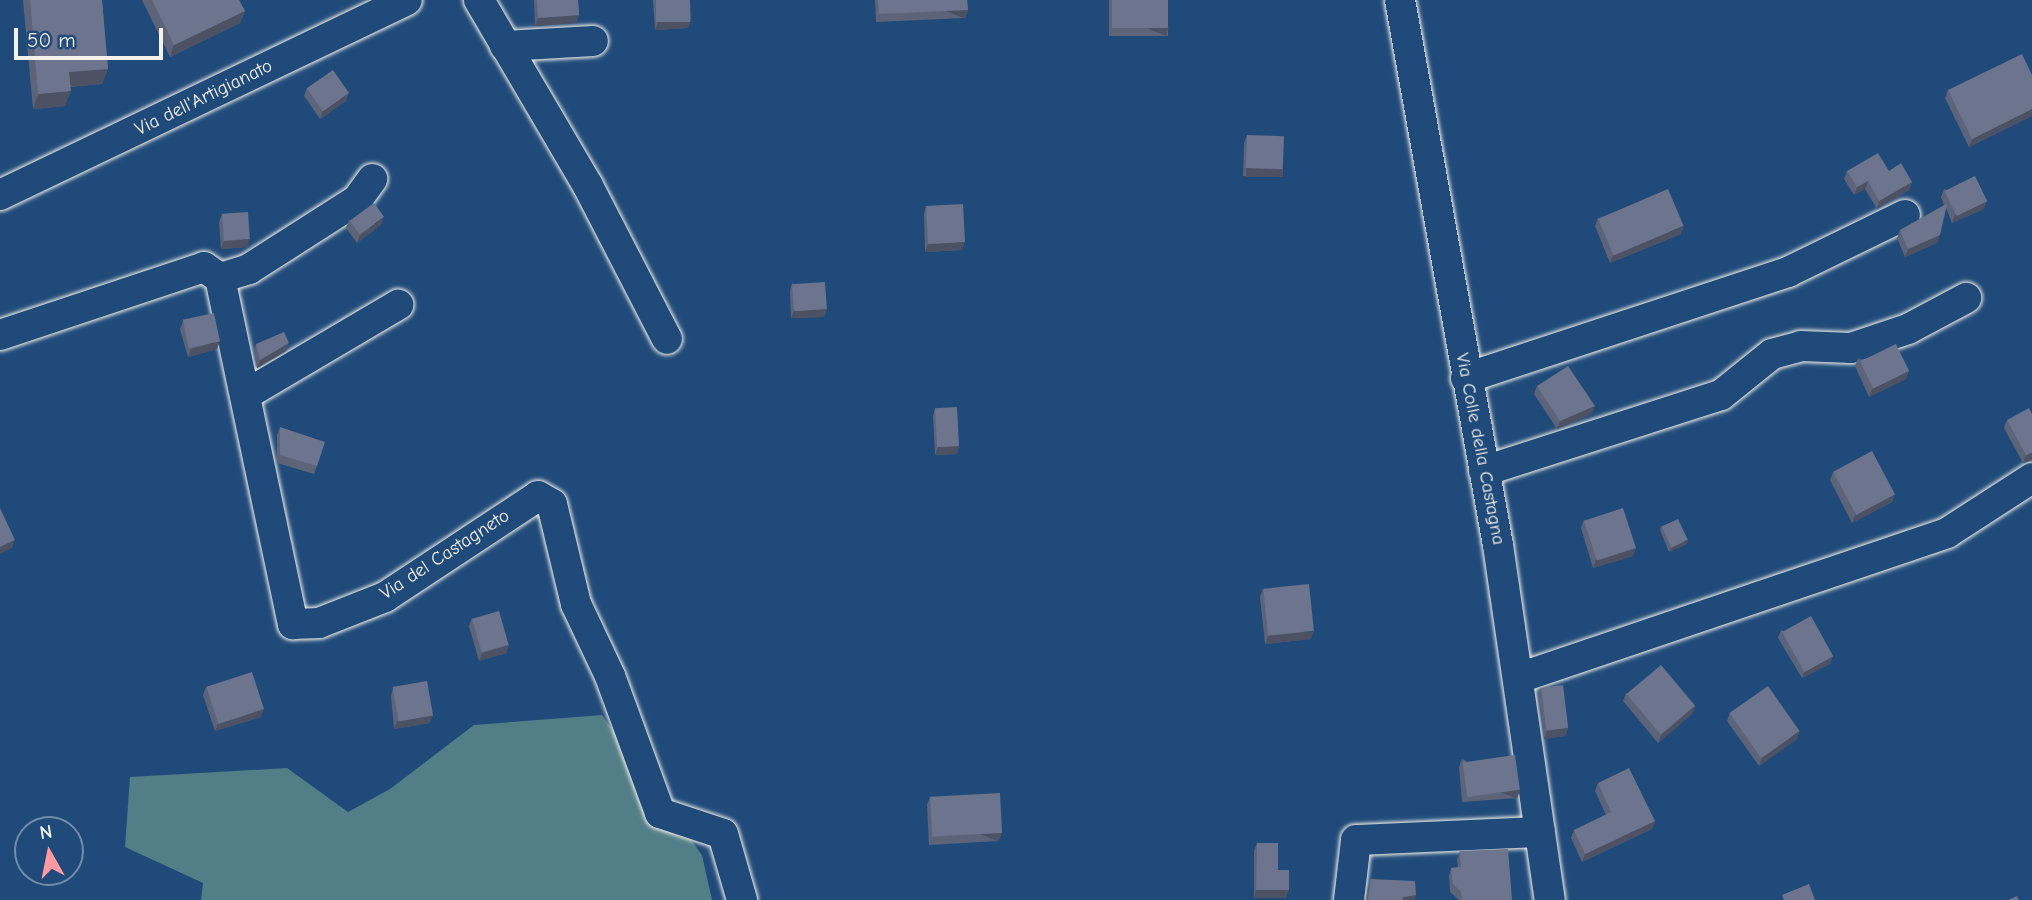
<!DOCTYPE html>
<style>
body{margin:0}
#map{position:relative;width:2032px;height:900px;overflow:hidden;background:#1f4a7a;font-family:"Comic Neue",sans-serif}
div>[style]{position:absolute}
.green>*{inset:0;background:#517e87}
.roads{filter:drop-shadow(0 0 2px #f4f1e8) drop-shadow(0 0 2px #f4f1e8)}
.minor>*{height:30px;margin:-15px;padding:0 15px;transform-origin:15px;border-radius:15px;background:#1f4a7a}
.wall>*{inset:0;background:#5d647a;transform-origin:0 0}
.shaded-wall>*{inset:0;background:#4c5163;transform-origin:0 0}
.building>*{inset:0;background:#6c748e;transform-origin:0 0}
span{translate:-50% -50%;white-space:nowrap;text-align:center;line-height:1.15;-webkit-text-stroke:5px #1f4a7a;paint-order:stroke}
.street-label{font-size:19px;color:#f4f1e8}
.north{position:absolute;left:14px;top:816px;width:70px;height:70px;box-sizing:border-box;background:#1f4a7a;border:2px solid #748da6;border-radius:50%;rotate:351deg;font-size:19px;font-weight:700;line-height:28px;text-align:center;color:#f4f1e8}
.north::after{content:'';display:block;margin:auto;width:24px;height:32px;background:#ff9aa2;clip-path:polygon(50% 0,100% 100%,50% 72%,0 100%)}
.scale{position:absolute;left:14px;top:28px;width:149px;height:32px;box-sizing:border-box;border:4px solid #f4f1e8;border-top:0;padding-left:9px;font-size:21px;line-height:24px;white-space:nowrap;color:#f4f1e8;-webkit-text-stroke:5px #1f4a7a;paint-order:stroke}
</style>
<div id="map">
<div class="green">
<i style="clip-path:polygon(602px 715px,702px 855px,712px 900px,201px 900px,203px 883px,125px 847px,130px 777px,287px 768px,348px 812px,390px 789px,474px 725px)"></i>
</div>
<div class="roads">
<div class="minor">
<i style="left:479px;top:0;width:216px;rotate:59.6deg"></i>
<i style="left:588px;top:186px;width:172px;rotate:62.7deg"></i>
<i style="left:1400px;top:0;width:554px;rotate:79.81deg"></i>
<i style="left:1498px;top:545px;width:359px;rotate:81.7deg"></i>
<i style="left:505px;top:46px;width:88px;rotate:-3.3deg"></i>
<i style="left:0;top:195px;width:451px;rotate:-25.6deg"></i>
<i style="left:220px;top:278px;width:30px;rotate:-17deg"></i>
<i style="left:249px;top:269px;width:128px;rotate:-32.6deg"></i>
<i style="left:357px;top:200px;width:26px;rotate:-54deg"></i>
<i style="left:0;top:335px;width:215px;rotate:-18.4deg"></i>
<i style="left:204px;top:267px;width:19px;rotate:35deg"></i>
<i style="left:220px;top:278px;width:354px;rotate:78.1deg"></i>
<i style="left:293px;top:624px;width:26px;rotate:-2deg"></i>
<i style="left:319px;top:623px;width:71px;rotate:-21.5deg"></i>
<i style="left:385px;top:597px;width:183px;rotate:-33.4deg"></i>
<i style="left:538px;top:496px;width:16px;rotate:30deg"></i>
<i style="left:552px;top:504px;width:103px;rotate:76.5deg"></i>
<i style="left:576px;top:604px;width:80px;rotate:64.7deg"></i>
<i style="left:610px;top:676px;width:146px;rotate:69.9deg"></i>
<i style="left:660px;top:813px;width:66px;rotate:18.4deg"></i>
<i style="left:723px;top:834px;width:69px;rotate:73.9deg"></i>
<i style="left:1466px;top:378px;width:339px;rotate:-18.2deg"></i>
<i style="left:1788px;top:272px;width:130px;rotate:-26deg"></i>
<i style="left:245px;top:395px;width:178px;rotate:-30.5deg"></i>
<i style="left:1484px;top:471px;width:249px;rotate:-17.8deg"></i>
<i style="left:1721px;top:395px;width:65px;rotate:-38.8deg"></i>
<i style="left:1772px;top:354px;width:30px;rotate:-15deg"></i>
<i style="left:1801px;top:346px;width:50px;rotate:2.3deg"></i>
<i style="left:1851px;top:348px;width:60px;rotate:-18.4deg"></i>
<i style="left:1908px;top:329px;width:66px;rotate:-28.1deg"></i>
<i style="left:1519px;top:678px;width:452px;rotate:-18.7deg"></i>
<i style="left:1947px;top:533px;width:101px;rotate:-32.9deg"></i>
<i style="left:1349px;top:900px;width:60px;rotate:-83.3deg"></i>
<i style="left:1356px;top:840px;width:184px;rotate:-2.5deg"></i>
</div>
</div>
<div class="wall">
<i style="clip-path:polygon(23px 0,102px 0,108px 69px,102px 84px,70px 87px,65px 106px,33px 109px)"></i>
<i style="clip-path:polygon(142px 0,239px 0,245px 11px,240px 23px,170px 57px)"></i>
<i style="clip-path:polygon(534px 0,578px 0,579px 15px,576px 23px,535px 26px)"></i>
<i style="clip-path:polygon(653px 0,690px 0,691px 20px,688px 28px,655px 30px)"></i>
<i style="clip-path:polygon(875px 0,967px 0,968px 10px,965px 18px,876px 22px)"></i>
<i style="left:1109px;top:0;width:59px;height:36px"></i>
<i style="clip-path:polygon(2032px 75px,2032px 116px,1969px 147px,1945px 98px,1948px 90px)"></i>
<i style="clip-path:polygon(307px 88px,346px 101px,320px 119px,304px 96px)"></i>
<i style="clip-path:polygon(1247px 135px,1281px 176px,1243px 176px,1244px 143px)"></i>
<i style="clip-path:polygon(1847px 171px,1889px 171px,1912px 182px,1909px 190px,1877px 209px,1865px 189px,1854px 195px,1844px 179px)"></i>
<i style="clip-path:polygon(1944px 189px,1984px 209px,1952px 223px,1946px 208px,1937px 243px,1905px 257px,1897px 238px,1900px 230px,1944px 205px,1941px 197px)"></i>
<i style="clip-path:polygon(926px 206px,962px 250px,925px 252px,924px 214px)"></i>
<i style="clip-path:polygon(222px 214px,247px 247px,221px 249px,219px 222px)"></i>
<i style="clip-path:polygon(1598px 218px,1681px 234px,1610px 263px,1595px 226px)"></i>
<i style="clip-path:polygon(349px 220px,381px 225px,357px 243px,346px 228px)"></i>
<i style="clip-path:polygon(792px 283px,827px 309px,824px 317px,791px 318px,790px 291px)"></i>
<i style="clip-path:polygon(183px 321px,217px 349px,188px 357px,180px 329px)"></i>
<i style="clip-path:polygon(256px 344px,286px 351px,257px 368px,254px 352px)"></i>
<i style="clip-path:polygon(1858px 358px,1906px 379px,1869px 397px,1855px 366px)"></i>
<i style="clip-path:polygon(1537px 386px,1592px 414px,1557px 429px,1534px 394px)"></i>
<i style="clip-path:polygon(935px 408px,959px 446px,957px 454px,935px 455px,933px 416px)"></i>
<i style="clip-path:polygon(2007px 420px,2032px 460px,2023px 463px,2004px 428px)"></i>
<i style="clip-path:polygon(280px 427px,317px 466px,314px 474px,277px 463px,277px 435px)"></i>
<i style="clip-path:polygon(1833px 472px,1895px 494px,1892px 502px,1852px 523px,1830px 480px)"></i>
<i style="clip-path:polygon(1584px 520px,1633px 556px,1593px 568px,1581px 528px)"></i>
<i style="clip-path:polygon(1661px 526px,1687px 544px,1669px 552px,1660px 530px)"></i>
<i style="clip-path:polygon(1263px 589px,1311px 639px,1265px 644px,1260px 597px)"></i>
<i style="clip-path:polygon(472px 618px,509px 645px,506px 653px,479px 661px,469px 626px)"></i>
<i style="clip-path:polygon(1781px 630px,1833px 656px,1830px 664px,1802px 678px,1778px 638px)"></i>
<i style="clip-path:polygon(206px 687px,261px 717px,215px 731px,203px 695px)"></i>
<i style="clip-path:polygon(393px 688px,430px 723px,394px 729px,391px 696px)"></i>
<i style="clip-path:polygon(1541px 688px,1568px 728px,1565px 736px,1544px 739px,1538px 696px)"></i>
<i style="clip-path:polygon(1626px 693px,1695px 706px,1692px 714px,1658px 743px,1623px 701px)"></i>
<i style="clip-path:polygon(1730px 713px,1797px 739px,1759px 766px,1727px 721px)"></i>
<i style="clip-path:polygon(1462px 759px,1520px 790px,1517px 798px,1462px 802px,1459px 767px)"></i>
<i style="clip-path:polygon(1598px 783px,1655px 821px,1652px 829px,1582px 862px,1571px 838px,1574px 830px,1606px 815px,1595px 791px)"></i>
<i style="clip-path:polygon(930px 797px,999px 841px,929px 845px,927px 805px)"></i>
<i style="clip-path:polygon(1257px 843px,1278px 870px,1286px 898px,1254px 898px,1254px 851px)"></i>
<i style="clip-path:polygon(1460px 851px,1512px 900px,1459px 900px,1450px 892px,1449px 876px,1451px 868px,1458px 867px,1457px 859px)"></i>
<i style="clip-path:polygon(1371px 879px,1416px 895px,1414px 900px,1366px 900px,1368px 887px)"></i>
</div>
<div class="shaded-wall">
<i style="left:968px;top:10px;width:9px;height:89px;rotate:111deg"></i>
<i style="clip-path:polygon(245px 11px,240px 23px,170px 57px,174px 45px)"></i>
<i style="clip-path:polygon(579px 15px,576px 23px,535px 26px,538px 18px)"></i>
<i style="clip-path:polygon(691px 20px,688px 28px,655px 30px,658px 22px)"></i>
<i style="left:1169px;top:27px;width:9px;height:56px;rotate:111deg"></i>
<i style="clip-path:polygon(108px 69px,102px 84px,63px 87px,69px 72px)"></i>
<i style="clip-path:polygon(71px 91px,65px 106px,33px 109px,38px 94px)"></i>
<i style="clip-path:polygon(349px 93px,346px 101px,320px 119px,323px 111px)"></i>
<i style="clip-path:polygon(2032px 109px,2032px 116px,1969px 147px,1972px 139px)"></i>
<i style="left:1246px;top:168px;width:37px;height:9px"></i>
<i style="clip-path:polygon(1868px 181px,1865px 189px,1854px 195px,1857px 187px)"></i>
<i style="clip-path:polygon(1912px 182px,1909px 190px,1877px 209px,1879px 201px)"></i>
<i style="clip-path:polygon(1987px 201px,1984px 209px,1952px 223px,1955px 215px)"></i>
<i style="clip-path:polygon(384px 217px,381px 225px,357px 243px,360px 235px)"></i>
<i style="clip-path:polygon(1684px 226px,1681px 234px,1610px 263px,1613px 255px)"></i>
<i style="clip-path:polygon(1940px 235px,1937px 243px,1905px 257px,1908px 249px)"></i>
<i style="clip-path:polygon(250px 239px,247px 247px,221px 249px,224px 241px)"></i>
<i style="clip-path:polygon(965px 242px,962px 250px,925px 252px,928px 244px)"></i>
<i style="clip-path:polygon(827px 309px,824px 317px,791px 318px,794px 310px)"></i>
<i style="clip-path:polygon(220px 341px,217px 349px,188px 357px,191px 349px)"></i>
<i style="clip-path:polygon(289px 343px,286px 351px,257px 368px,260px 360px)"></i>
<i style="clip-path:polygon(1909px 371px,1906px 379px,1869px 397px,1872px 389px)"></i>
<i style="clip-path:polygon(1595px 406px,1592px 414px,1557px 429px,1560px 421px)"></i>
<i style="clip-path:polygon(959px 446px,957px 454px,935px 455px,938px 447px)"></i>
<i style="clip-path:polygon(2032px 453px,2032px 460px,2023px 463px,2026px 455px)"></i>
<i style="clip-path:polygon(1895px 494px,1892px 502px,1852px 523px,1855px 515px)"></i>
<i style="clip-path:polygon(15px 540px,12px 548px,0 554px,0 547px)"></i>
<i style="clip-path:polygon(1688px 540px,1687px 544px,1669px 552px,1671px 548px)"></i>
<i style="clip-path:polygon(1636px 548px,1633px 556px,1593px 568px,1596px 560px)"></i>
<i style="clip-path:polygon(1314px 631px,1311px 639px,1265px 644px,1268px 636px)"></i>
<i style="clip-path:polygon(509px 645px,506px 653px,479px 661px,482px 653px)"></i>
<i style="clip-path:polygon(1833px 656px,1830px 664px,1802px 678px,1805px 670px)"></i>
<i style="clip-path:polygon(1695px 706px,1692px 714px,1658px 743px,1661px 735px)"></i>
<i style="clip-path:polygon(264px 709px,261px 717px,215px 731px,218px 723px)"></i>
<i style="clip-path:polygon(433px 715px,430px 723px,394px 729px,397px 721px)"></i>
<i style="clip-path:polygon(1568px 728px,1565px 736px,1544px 739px,1547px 731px)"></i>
<i style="clip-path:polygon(1800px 731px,1797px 739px,1759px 766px,1762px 758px)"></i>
<i style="left:1520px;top:790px;width:9px;height:55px;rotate:111deg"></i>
<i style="clip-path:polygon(1655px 821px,1652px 829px,1582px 862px,1585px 854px)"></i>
<i style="left:1002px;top:833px;width:9px;height:70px;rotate:111deg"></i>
<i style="clip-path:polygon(1256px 890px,1289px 890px,1286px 898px,1254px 898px)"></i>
<i style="clip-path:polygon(1416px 895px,1414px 900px,1402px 900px,1403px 897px)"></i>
</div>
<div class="building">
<i style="clip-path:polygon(30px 0,102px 0,108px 69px,69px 72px,71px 91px,38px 94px)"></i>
<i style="clip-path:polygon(152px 0,239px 0,245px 11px,174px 45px)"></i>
<i style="clip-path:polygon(537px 0,578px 0,579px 15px,538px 18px)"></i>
<i style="left:656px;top:0;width:34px;height:22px"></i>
<i style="clip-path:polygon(878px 0,967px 0,968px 10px,879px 14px)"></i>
<i style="left:1112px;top:0;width:56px;height:28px"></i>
<i style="clip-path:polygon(2022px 54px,2032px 75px,2032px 109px,1972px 139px,1948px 90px)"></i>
<i style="left:333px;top:70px;width:28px;height:32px;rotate:55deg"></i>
<i style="left:1247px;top:135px;width:37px;height:33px;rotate:2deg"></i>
<i style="clip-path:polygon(1878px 153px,1889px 171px,1901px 163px,1912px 182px,1879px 201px,1868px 181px,1857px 187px,1847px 171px)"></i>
<i style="left:1975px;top:176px;width:28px;height:34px;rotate:64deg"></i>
<i style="left:1668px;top:189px;width:40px;height:76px;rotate:67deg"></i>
<i style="left:374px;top:203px;width:17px;height:30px;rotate:54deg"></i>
<i style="left:963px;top:204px;width:38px;height:37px;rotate:87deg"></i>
<i style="clip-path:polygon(1947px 204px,1940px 235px,1908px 249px,1900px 230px)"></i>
<i style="left:248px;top:212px;width:27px;height:26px;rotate:86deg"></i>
<i style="left:825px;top:282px;width:27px;height:33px;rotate:86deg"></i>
<i style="left:214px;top:313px;width:29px;height:32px;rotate:78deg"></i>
<i style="clip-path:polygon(284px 332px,289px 343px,260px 360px,256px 344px)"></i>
<i style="left:1896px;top:344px;width:30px;height:40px;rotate:64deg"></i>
<i style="clip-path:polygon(1568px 366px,1595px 406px,1560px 421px,1537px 386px)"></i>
<i style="left:957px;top:407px;width:39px;height:22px;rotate:87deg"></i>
<i style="clip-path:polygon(2029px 408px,2032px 414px,2032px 453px,2026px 455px,2007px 420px)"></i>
<i style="clip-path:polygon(280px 427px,325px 442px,317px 466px,280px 455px)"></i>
<i style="left:1872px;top:451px;width:49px;height:44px;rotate:62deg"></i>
<i style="clip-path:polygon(0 508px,15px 540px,0 547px)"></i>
<i style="left:1623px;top:508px;width:42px;height:41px;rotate:72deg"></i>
<i style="left:1678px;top:519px;width:23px;height:18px;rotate:65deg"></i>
<i style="left:1309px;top:584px;width:47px;height:46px;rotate:84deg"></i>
<i style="left:499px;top:611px;width:35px;height:28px;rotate:74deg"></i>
<i style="left:1811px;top:616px;width:46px;height:33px;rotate:61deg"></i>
<i style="left:1661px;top:665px;width:53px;height:45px;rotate:50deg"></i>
<i style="left:252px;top:672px;width:39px;height:48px;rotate:72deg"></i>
<i style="left:427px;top:681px;width:35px;height:35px;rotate:80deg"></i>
<i style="left:1563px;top:685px;width:43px;height:22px;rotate:83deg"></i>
<i style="left:1768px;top:686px;width:55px;height:47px;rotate:55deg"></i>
<i style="left:1515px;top:755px;width:35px;height:53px;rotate:82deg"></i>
<i style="clip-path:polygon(1629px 768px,1655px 821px,1585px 854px,1574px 830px,1611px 812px,1598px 783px)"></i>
<i style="left:1000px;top:793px;width:40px;height:70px;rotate:87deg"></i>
<i style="clip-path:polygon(1257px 843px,1278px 843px,1278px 870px,1289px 870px,1289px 890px,1256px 890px)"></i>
<i style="clip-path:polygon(1508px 849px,1512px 900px,1462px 900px,1461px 892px,1453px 884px,1451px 868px,1461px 867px,1460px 851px)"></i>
<i style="clip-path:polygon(1371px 879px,1415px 881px,1416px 895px,1403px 897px,1402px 900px,1368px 900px)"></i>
<i style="clip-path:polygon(1809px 884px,1815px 900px,1784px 900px,1782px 895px)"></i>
<i style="clip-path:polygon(2017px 896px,2019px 900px,2008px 900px)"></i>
</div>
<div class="street-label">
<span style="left:204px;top:98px;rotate:-26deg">Via dell'Artigianato</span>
<span style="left:1480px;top:449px;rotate:79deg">Via Colle della Castagna</span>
<span style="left:445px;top:555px;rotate:-33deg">Via del Castagneto</span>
</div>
<div class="north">N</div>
<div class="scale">50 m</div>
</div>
